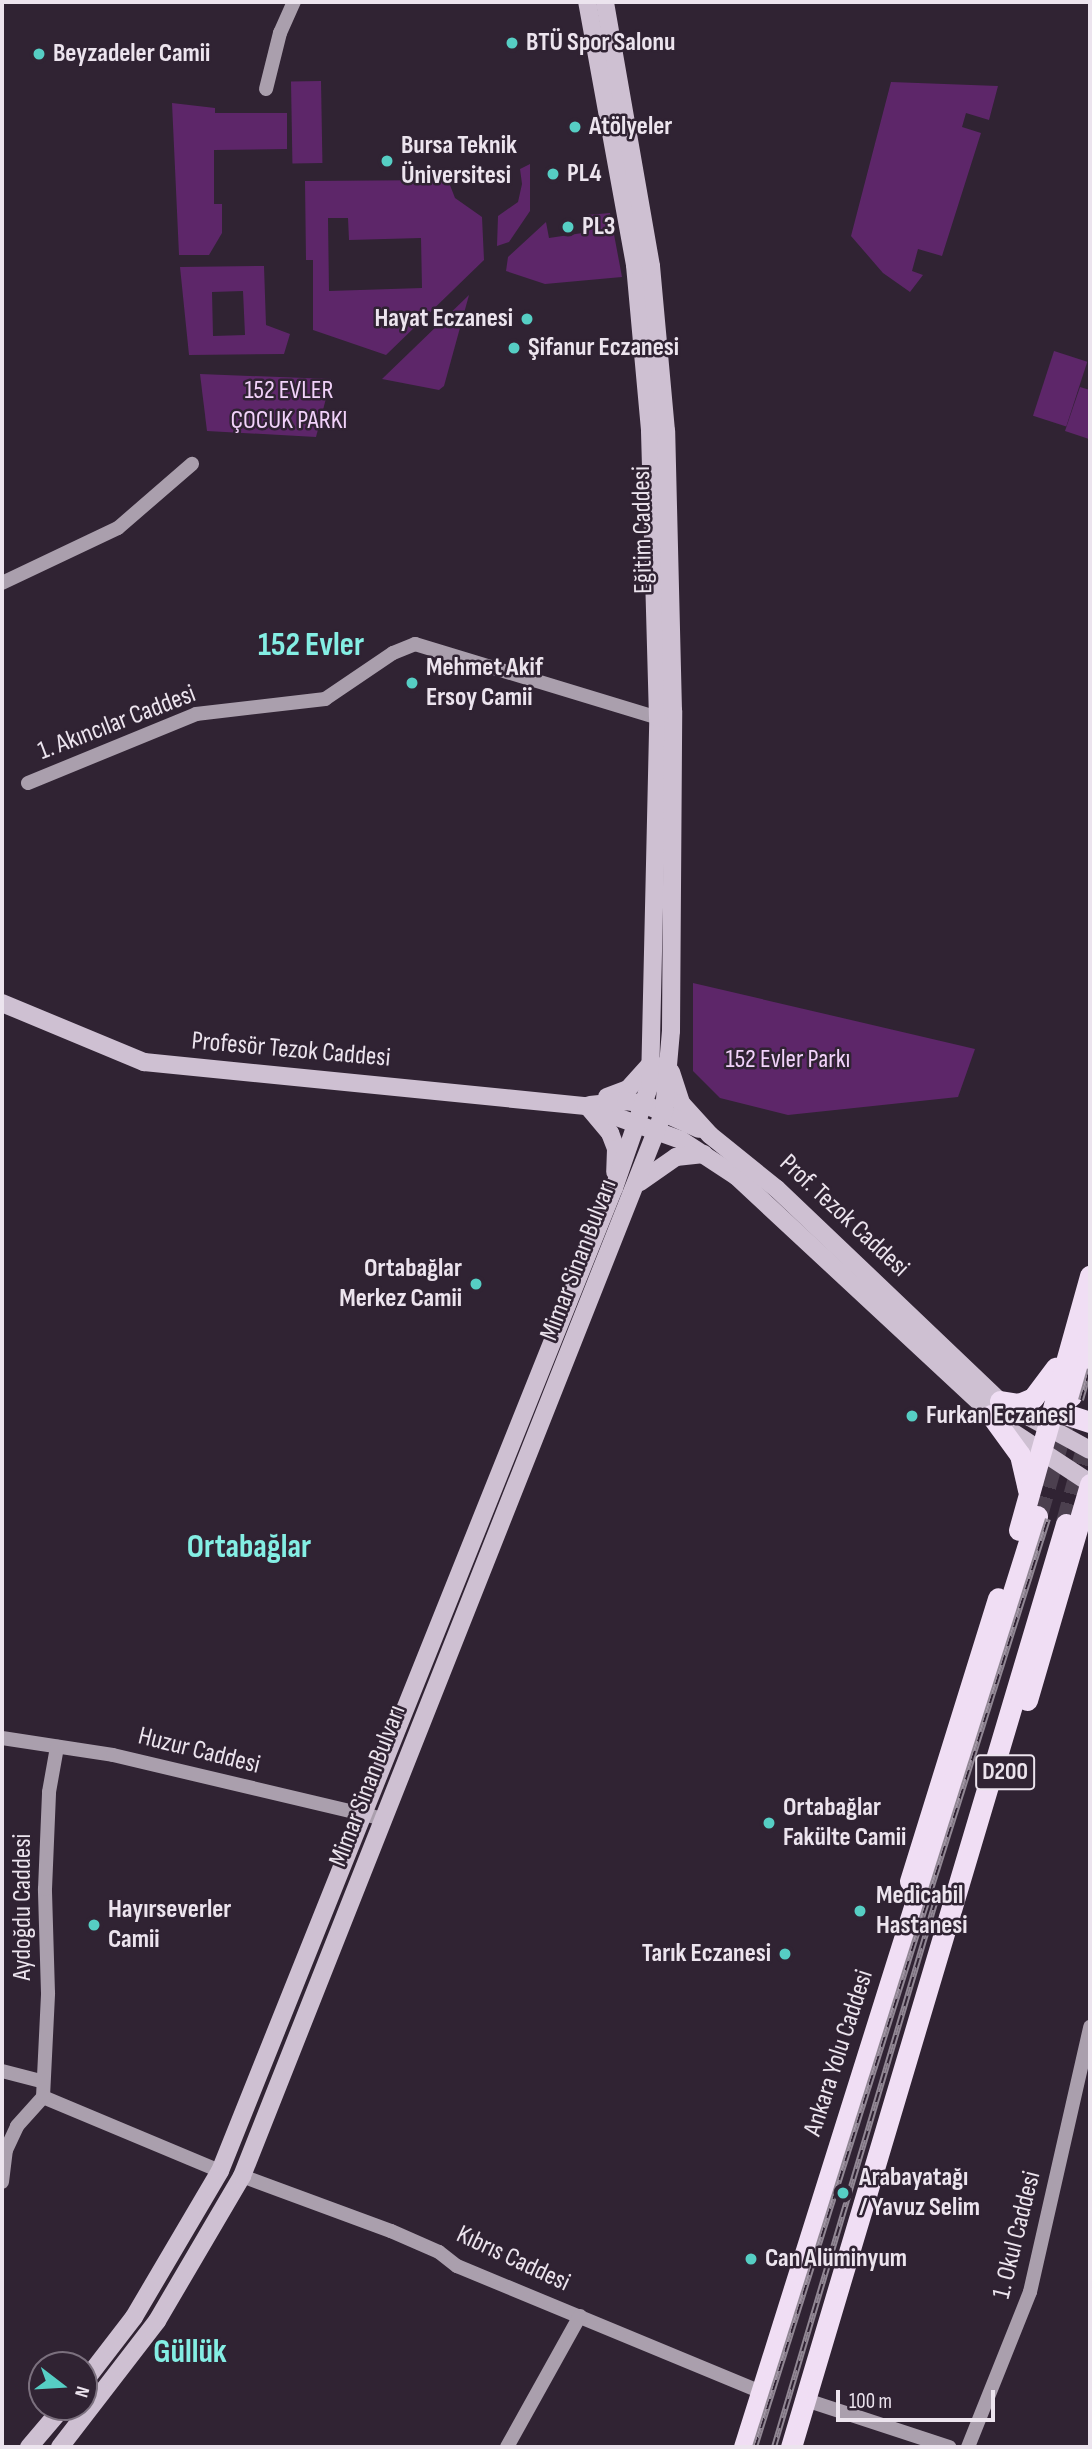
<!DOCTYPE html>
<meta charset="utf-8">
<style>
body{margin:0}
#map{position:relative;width:1092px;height:2449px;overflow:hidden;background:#302333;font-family:"Sofia Sans Condensed",sans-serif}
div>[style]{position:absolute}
.green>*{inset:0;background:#5d2669;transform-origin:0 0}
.highway-tunnel>*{height:21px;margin-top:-10.5px;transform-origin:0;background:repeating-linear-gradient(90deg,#4c404f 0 21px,transparent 0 31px)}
.secondary>*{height:14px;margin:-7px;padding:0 7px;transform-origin:7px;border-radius:7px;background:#aa9fad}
.primary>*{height:18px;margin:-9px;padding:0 9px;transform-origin:9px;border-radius:9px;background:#cec0d2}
.highway>*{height:21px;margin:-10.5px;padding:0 10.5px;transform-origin:10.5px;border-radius:10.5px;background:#f0def4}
.rail>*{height:6px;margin-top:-3px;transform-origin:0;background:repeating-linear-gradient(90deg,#302333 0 10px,#918794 0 20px);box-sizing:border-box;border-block:2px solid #918794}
.dots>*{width:19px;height:19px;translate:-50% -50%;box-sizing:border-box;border:4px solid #302333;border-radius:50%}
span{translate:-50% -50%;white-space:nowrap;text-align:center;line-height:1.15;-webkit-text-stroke:5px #302333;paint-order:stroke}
.shield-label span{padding:2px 5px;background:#302333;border:2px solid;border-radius:5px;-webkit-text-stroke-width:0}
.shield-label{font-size:24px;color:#ece4ee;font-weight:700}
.poi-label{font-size:26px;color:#ece4ee;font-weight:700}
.left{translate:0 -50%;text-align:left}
.right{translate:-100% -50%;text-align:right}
.park-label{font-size:26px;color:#f2d2fa}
.street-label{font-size:26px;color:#ece4ee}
.district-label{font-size:33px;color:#84eee4;font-weight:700}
.frame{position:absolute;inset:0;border:4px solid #ece4ee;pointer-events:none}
.north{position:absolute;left:28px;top:2351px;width:70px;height:70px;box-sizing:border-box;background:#302333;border:2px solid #7b707e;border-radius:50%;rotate:107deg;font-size:19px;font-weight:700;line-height:28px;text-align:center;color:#ece4ee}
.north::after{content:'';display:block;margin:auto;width:24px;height:32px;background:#56cec4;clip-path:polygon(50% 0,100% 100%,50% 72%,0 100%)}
.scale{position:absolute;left:836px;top:2390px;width:159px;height:32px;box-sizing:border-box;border:4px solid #ece4ee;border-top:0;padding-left:9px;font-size:21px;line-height:24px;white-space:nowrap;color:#ece4ee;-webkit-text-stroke:5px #302333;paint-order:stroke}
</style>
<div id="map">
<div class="green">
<i style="left:321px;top:81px;width:82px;height:30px;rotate:89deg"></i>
<i style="clip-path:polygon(891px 82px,998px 86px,989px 120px,966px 113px,962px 127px,981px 133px,942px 256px,918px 249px,912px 271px,923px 275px,910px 292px,883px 273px,851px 236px)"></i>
<i style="clip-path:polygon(172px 103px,215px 108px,215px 113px,287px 113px,287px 149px,214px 150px,214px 204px,222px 204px,222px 233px,209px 255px,179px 255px)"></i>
<i style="clip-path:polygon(530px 164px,530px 211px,509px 242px,497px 246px,498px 216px,518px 202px,522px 184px,520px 169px)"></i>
<i style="clip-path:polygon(evenodd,448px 180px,455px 198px,482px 217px,484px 260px,386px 355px,313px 330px,313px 260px,306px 260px,305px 181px,448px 180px,328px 218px,348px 218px,349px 240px,421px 238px,422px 288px,329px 291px,328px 218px)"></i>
<i style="clip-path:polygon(610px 213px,622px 277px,545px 284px,506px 271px,508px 257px,546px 222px,549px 238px,589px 232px,587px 215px)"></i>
<i style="clip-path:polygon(evenodd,264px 266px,266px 325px,290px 334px,284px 354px,189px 355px,180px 267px,264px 266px,243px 291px,245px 335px,213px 336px,212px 292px,243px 291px)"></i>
<i style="clip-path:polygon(469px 295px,444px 386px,439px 390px,382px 379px)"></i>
<i style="left:1054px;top:351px;width:35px;height:68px;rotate:18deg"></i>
<i style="clip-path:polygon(200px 374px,331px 379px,316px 437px,207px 431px)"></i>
<i style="clip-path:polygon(1080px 387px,1090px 390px,1089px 439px,1065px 431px)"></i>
<i style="clip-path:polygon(693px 983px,975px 1049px,958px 1097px,788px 1115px,720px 1098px,693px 1071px)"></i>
</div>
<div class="highway-tunnel">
<i style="left:1037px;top:1516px;width:105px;rotate:-74deg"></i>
<i style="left:1066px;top:1524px;width:92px;rotate:-74.9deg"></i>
</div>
<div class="secondary">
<i style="left:266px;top:89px;width:58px;rotate:-76deg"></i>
<i style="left:280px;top:33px;width:34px;rotate:-66deg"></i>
<i style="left:2px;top:583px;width:128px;rotate:-25.4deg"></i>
<i style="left:118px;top:528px;width:98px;rotate:-40.9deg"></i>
<i style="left:28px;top:783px;width:182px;rotate:-22.3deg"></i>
<i style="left:196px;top:714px;width:130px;rotate:-6.6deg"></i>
<i style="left:325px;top:699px;width:82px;rotate:-34.1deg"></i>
<i style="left:393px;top:653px;width:24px;rotate:-22deg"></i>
<i style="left:415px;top:644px;width:254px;rotate:16.9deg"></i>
<i style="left:2px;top:1738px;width:112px;rotate:8.7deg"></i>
<i style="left:113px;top:1755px;width:277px;rotate:13.3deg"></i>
<i style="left:2px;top:2071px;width:40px;rotate:14.4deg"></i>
<i style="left:43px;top:2097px;width:192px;rotate:22.7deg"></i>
<i style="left:242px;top:2176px;width:159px;rotate:20.3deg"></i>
<i style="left:391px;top:2231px;width:52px;rotate:23.6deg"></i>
<i style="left:439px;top:2252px;width:23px;rotate:38deg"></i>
<i style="left:457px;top:2266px;width:329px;rotate:22.5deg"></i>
<i style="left:2px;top:2182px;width:32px;rotate:-83deg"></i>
<i style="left:6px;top:2150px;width:26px;rotate:-65deg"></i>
<i style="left:17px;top:2126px;width:39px;rotate:-48deg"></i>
<i style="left:43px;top:2097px;width:104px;rotate:-87.2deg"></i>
<i style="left:48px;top:1993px;width:104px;rotate:-91.7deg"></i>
<i style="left:45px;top:1889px;width:97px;rotate:-87.6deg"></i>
<i style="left:49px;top:1792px;width:46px;rotate:-79.9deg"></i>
<i style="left:806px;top:2400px;width:151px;rotate:18.2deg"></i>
<i style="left:507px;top:2447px;width:150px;rotate:-60.9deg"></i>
<i style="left:968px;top:2447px;width:167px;rotate:-68.2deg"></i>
<i style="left:1030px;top:2292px;width:272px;rotate:-77.2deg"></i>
</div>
<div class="primary">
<i style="left:2px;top:1003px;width:154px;rotate:22.6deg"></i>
<i style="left:144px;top:1062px;width:444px;rotate:5.7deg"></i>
<i style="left:586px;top:1106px;width:101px;rotate:19.7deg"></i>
<i style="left:681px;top:1140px;width:66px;rotate:33.2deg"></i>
<i style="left:736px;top:1176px;width:373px;rotate:42.9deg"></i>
<i style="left:1009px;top:1430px;width:97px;rotate:33.2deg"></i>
<i style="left:671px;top:1072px;width:33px;rotate:72deg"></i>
<i style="left:681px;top:1103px;width:43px;rotate:47.8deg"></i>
<i style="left:710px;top:1135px;width:86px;rotate:38.9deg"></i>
<i style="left:777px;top:1189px;width:308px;rotate:43.6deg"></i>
<i style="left:1000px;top:1401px;width:102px;rotate:28.6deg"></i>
<i style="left:607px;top:1097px;width:22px;rotate:-21deg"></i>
<i style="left:628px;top:1089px;width:36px;rotate:-48deg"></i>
<i style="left:590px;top:1105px;width:36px;rotate:-6deg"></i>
<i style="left:626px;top:1101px;width:18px;rotate:9deg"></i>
<i style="left:644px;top:1104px;width:60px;rotate:24.4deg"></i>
<i style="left:589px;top:1108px;width:33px;rotate:50deg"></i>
<i style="left:610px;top:1133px;width:17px;rotate:69deg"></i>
<i style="left:616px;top:1149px;width:23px;rotate:92deg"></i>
<i style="left:640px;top:1182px;width:44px;rotate:-34.8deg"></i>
<i style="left:676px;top:1157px;width:28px;rotate:-6deg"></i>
<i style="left:84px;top:2382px;width:82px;rotate:-52.4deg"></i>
<i style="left:134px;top:2317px;width:169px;rotate:-59.5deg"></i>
<i style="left:220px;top:2171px;width:1059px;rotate:-68.16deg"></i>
<i style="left:614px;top:1188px;width:110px;rotate:-70.9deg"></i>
<i style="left:650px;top:1084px;width:366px;rotate:-88.7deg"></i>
<i style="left:658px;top:718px;width:288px;rotate:-91.6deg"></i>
<i style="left:650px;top:430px;width:166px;rotate:-95.2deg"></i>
<i style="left:635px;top:265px;width:267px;rotate:-100.3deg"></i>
<i style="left:29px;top:2447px;width:52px;rotate:-49.6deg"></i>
<i style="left:60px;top:2447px;width:159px;rotate:-52.4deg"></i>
<i style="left:157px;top:2321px;width:168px;rotate:-59.6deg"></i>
<i style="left:242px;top:2176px;width:1146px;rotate:-68.38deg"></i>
<i style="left:664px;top:1111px;width:80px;rotate:-85deg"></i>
<i style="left:671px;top:1031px;width:320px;rotate:-89.6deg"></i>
<i style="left:673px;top:711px;width:280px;rotate:-91.4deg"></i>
<i style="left:666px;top:431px;width:166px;rotate:-95.2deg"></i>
<i style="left:651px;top:266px;width:268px;rotate:-99.9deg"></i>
</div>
<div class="highway">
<i style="left:1071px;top:1396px;width:67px;rotate:-73.5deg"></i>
<i style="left:1055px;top:1400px;width:13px;rotate:72deg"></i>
<i style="left:1059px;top:1412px;width:33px;rotate:18deg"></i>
<i style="left:1000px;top:1401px;width:19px;rotate:9deg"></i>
<i style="left:1019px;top:1404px;width:15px;rotate:-23deg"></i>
<i style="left:1033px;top:1398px;width:38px;rotate:-53deg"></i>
<i style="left:991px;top:1415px;width:49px;rotate:54.1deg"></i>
<i style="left:1020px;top:1455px;width:36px;rotate:77deg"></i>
<i style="left:1019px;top:1530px;width:264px;rotate:-74.4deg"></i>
<i style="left:1027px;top:1700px;width:225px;rotate:-73.7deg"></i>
<i style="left:910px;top:1881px;width:296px;rotate:-72.7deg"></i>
<i style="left:744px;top:2447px;width:976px;rotate:-72.53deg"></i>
<i style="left:791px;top:2447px;width:963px;rotate:-73.41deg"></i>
</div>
<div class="rail">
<i style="left:1081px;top:1400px;width:32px;rotate:-74deg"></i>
<i style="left:755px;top:2447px;width:973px;rotate:-72.48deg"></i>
<i style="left:774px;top:2447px;width:578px;rotate:-73.51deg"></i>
</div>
<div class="dots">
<i style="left:512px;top:43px;background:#56cec4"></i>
<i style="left:39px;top:54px;background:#56cec4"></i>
<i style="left:575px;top:127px;background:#56cec4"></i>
<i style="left:387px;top:161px;background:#56cec4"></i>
<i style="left:553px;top:174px;background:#56cec4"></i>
<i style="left:568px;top:227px;background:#56cec4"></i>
<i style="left:527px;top:319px;background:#56cec4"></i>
<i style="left:514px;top:348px;background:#56cec4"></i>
<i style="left:412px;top:683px;background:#56cec4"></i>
<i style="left:476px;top:1284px;background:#56cec4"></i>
<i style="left:912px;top:1416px;background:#56cec4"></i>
<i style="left:769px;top:1823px;background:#56cec4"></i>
<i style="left:860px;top:1911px;background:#56cec4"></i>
<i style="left:94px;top:1925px;background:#56cec4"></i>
<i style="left:785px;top:1954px;background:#56cec4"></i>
<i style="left:843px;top:2193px;background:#56cec4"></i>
<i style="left:751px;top:2259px;background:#56cec4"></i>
</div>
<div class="shield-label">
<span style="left:1005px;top:1772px">D200</span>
</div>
<div class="poi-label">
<span class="left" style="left:526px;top:43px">BTÜ Spor Salonu</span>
<span class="left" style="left:53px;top:54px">Beyzadeler Camii</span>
<span class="left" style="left:589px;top:127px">Atölyeler</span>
<span class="left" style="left:401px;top:161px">Bursa Teknik<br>Üniversitesi</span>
<span class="left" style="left:567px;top:174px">PL4</span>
<span class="left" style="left:582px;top:227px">PL3</span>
<span class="right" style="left:513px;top:319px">Hayat Eczanesi</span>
<span class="left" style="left:528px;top:348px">Şifanur Eczanesi</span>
<span class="left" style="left:426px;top:683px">Mehmet Akif<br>Ersoy Camii</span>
<span class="right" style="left:462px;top:1284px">Ortabağlar<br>Merkez Camii</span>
<span class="left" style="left:926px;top:1416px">Furkan Eczanesi</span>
<span class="left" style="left:783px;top:1823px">Ortabağlar<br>Fakülte Camii</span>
<span class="left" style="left:876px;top:1911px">Medicabil<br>Hastanesi</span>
<span class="left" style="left:108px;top:1925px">Hayırseverler<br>Camii</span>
<span class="right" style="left:771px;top:1954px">Tarık Eczanesi</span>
<span class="left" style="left:859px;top:2193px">Arabayatağı<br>/ Yavuz Selim</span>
<span class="left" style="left:765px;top:2259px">Can Alüminyum</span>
</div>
<div class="park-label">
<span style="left:289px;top:406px">152 EVLER<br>ÇOCUK PARKI</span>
<span style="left:788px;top:1060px">152 Evler Parkı</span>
</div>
<div class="street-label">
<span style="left:643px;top:530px;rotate:-91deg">Eğitim Caddesi</span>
<span style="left:117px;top:723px;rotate:-21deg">1. Akıncılar Caddesi</span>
<span style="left:291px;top:1050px;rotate:5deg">Profesör Tezok Caddesi</span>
<span style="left:844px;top:1216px;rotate:43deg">Prof. Tezok Caddesi</span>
<span style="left:579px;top:1260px;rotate:-69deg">Mimar Sinan Bulvarı</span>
<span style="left:199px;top:1751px;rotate:14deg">Huzur Caddesi</span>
<span style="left:368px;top:1786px;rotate:-69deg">Mimar Sinan Bulvarı</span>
<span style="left:23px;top:1907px;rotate:-90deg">Aydoğdu Caddesi</span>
<span style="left:839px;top:2053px;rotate:-72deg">Ankara Yolu Caddesi</span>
<span style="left:1017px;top:2235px;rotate:-76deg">1. Okul Caddesi</span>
<span style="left:513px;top:2259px;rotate:25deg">Kıbrıs Caddesi</span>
</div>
<div class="district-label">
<span style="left:311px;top:646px">152 Evler</span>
<span style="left:249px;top:1548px">Ortabağlar</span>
<span style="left:190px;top:2353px">Güllük</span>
</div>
<div class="frame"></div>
<div class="north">N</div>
<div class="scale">100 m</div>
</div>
